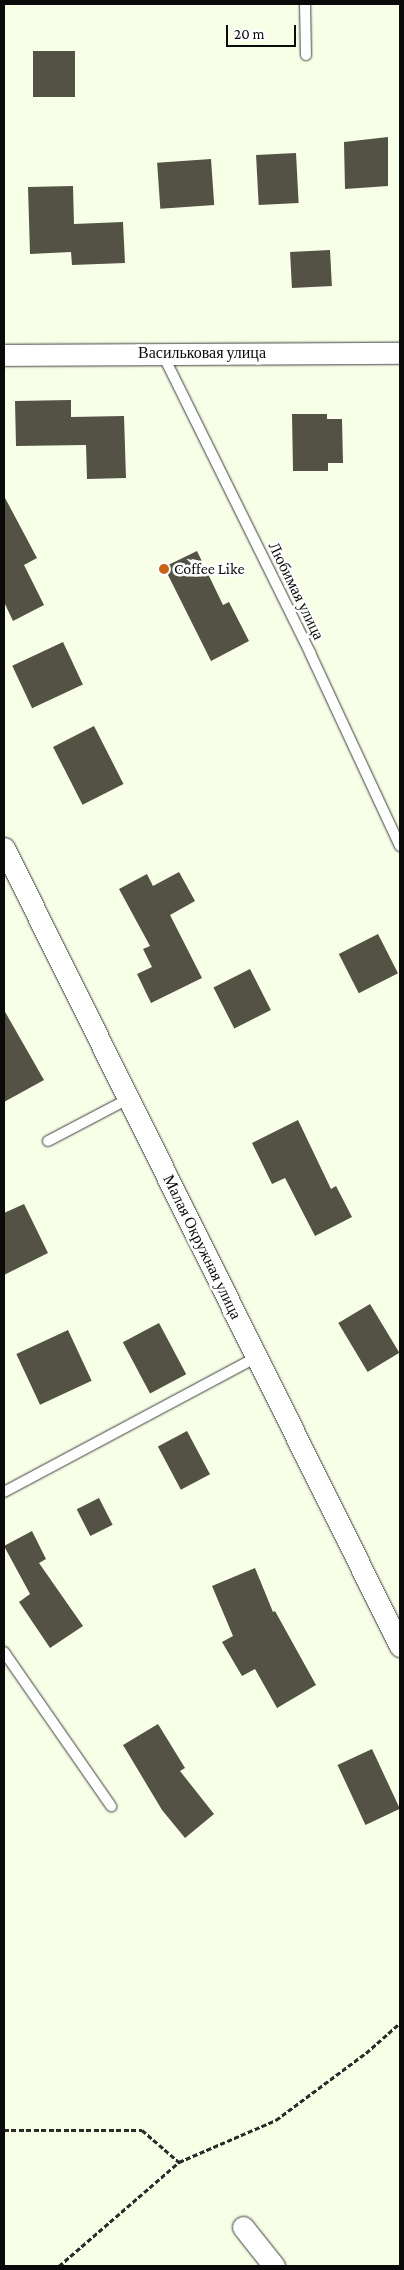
<!DOCTYPE html>
<meta charset="utf-8">
<style>
body{margin:0}
#map{position:relative;width:404px;height:2270px;overflow:hidden;background:#f8ffe7;font-family:"Crimson Pro",serif}
div>[style]{position:absolute}
.building>*{inset:0;background:#535245;transform-origin:0 0}
.path>*{height:3px;margin-top:-1.5px;transform-origin:0;background:repeating-linear-gradient(90deg,#2c2c2c 0 5px,transparent 0 7.5px)}
.roads{filter:drop-shadow(0 0 1px #3d3d3d) drop-shadow(0 0 1px #3d3d3d)}
.lane>*{height:10px;margin:-5px;padding:0 5px;transform-origin:5px;border-radius:5px;background:#fff}
.street>*{height:21px;margin:-10.5px;padding:0 10.5px;transform-origin:10.5px;border-radius:10.5px;background:#fff}
.dots>*{width:14px;height:14px;translate:-50% -50%;box-sizing:border-box;border:2px solid #fff;border-radius:50%}
span{translate:-50% -50%;white-space:nowrap;text-align:center;line-height:1.15;-webkit-text-stroke:5px #fff;paint-order:stroke}
.street-label{font-size:16px;color:#0a0a0a}
.poi-label{font-size:16px;color:#0a0a0a}
.left{translate:0 -50%;text-align:left}
.frame{position:absolute;inset:0;border:5px solid #0a0a0a;pointer-events:none}
.scale{position:absolute;left:226px;top:25px;width:70px;height:22px;box-sizing:border-box;border:2px solid #0a0a0a;border-top:0;padding-left:6px;font-size:15px;line-height:18px;white-space:nowrap;color:#0a0a0a;-webkit-text-stroke:4px #fff;paint-order:stroke}
</style>
<div id="map">
<div class="building">
<i style="left:33px;top:51px;width:42px;height:46px"></i>
<i style="clip-path:polygon(388px 137px,388px 186px,345px 189px,344px 142px)"></i>
<i style="left:296px;top:153px;width:50px;height:40px;rotate:87deg"></i>
<i style="left:211px;top:159px;width:46px;height:54px;rotate:86deg"></i>
<i style="clip-path:polygon(73px 186px,74px 224px,123px 222px,125px 263px,72px 265px,71px 252px,30px 254px,28px 187px)"></i>
<i style="left:330px;top:250px;width:36px;height:40px;rotate:87deg"></i>
<i style="clip-path:polygon(71px 400px,71px 417px,124px 416px,126px 478px,87px 479px,86px 445px,16px 446px,15px 401px)"></i>
<i style="clip-path:polygon(292px 414px,327px 414px,327px 419px,342px 419px,343px 463px,328px 463px,328px 471px,293px 471px)"></i>
<i style="clip-path:polygon(4px 496px,37px 558px,24px 565px,44px 605px,13px 621px,4px 602px)"></i>
<i style="clip-path:polygon(197px 551px,223px 605px,229px 602px,249px 641px,211px 661px,164px 567px)"></i>
<i style="left:63px;top:642px;width:47px;height:56px;rotate:65deg"></i>
<i style="left:94px;top:726px;width:65px;height:46px;rotate:63deg"></i>
<i style="clip-path:polygon(179px 872px,195px 901px,170px 915px,202px 978px,151px 1003px,137px 974px,152px 967px,143px 949px,150px 946px,119px 889px,147px 874px,153px 886px)"></i>
<i style="left:378px;top:934px;width:44px;height:44px;rotate:63deg"></i>
<i style="left:250px;top:969px;width:46px;height:41px;rotate:63deg"></i>
<i style="clip-path:polygon(4px 1010px,44px 1080px,4px 1102px)"></i>
<i style="clip-path:polygon(298px 1120px,331px 1189px,336px 1186px,352px 1217px,315px 1236px,285px 1178px,272px 1184px,252px 1143px)"></i>
<i style="clip-path:polygon(24px 1204px,48px 1253px,4px 1275px,4px 1213px)"></i>
<i style="left:370px;top:1304px;width:57px;height:37px;rotate:59deg"></i>
<i style="left:159px;top:1323px;width:58px;height:41px;rotate:62deg"></i>
<i style="left:68px;top:1330px;width:56px;height:57px;rotate:65deg"></i>
<i style="left:187px;top:1431px;width:49px;height:33px;rotate:62deg"></i>
<i style="left:99px;top:1498px;width:30px;height:25px;rotate:63deg"></i>
<i style="clip-path:polygon(32px 1531px,46px 1559px,39px 1563px,83px 1626px,50px 1648px,19px 1602px,30px 1594px,4px 1546px)"></i>
<i style="clip-path:polygon(255px 1568px,273px 1612px,275px 1611px,316px 1685px,277px 1708px,255px 1669px,242px 1676px,222px 1642px,233px 1636px,212px 1586px)"></i>
<i style="clip-path:polygon(158px 1724px,185px 1768px,180px 1771px,214px 1814px,185px 1838px,162px 1810px,123px 1745px)"></i>
<i style="left:372px;top:1749px;width:66px;height:38px;rotate:65deg"></i>
</div>
<div class="path">
<i style="left:4px;top:2130px;width:138px"></i>
<i style="left:142px;top:2130px;width:49px;rotate:40.9deg"></i>
<i style="left:59px;top:2266px;width:159px;rotate:-40.9deg"></i>
<i style="left:179px;top:2162px;width:106px;rotate:-23.4deg"></i>
<i style="left:276px;top:2120px;width:112px;rotate:-36.7deg"></i>
<i style="left:366px;top:2053px;width:45px;rotate:-41.4deg"></i>
</div>
<div class="roads">
<div class="lane">
<i style="left:305px;top:4px;width:51px;rotate:88.9deg"></i>
<i style="left:162px;top:353px;width:335px;rotate:63.7deg"></i>
<i style="left:310px;top:653px;width:213px;rotate:65deg"></i>
<i style="left:48px;top:1141px;width:90px;rotate:-27.7deg"></i>
<i style="left:4px;top:1492px;width:287px;rotate:-28.1deg"></i>
<i style="left:4px;top:1652px;width:188px;rotate:55.2deg"></i>
</div>
<div class="street">
<i style="left:4px;top:355px;width:396px;rotate:-0.3deg"></i>
<i style="left:4px;top:848px;width:891px;rotate:63.61deg"></i>
<i style="left:243px;top:2227px;width:50px;rotate:51.5deg"></i>
</div>
</div>
<div class="dots">
<i style="left:164px;top:569px;background:#c76415"></i>
</div>
<div class="street-label">
<span style="left:202px;top:353px">Васильковая улица</span>
<span style="left:296px;top:591px;rotate:64deg">Любимая улица</span>
<span style="left:202px;top:1247px;rotate:64deg">Малая Окружная улица</span>
</div>
<div class="poi-label">
<span class="left" style="left:174px;top:569px">Coffee Like</span>
</div>
<div class="frame"></div>
<div class="scale">20 m</div>
</div>
